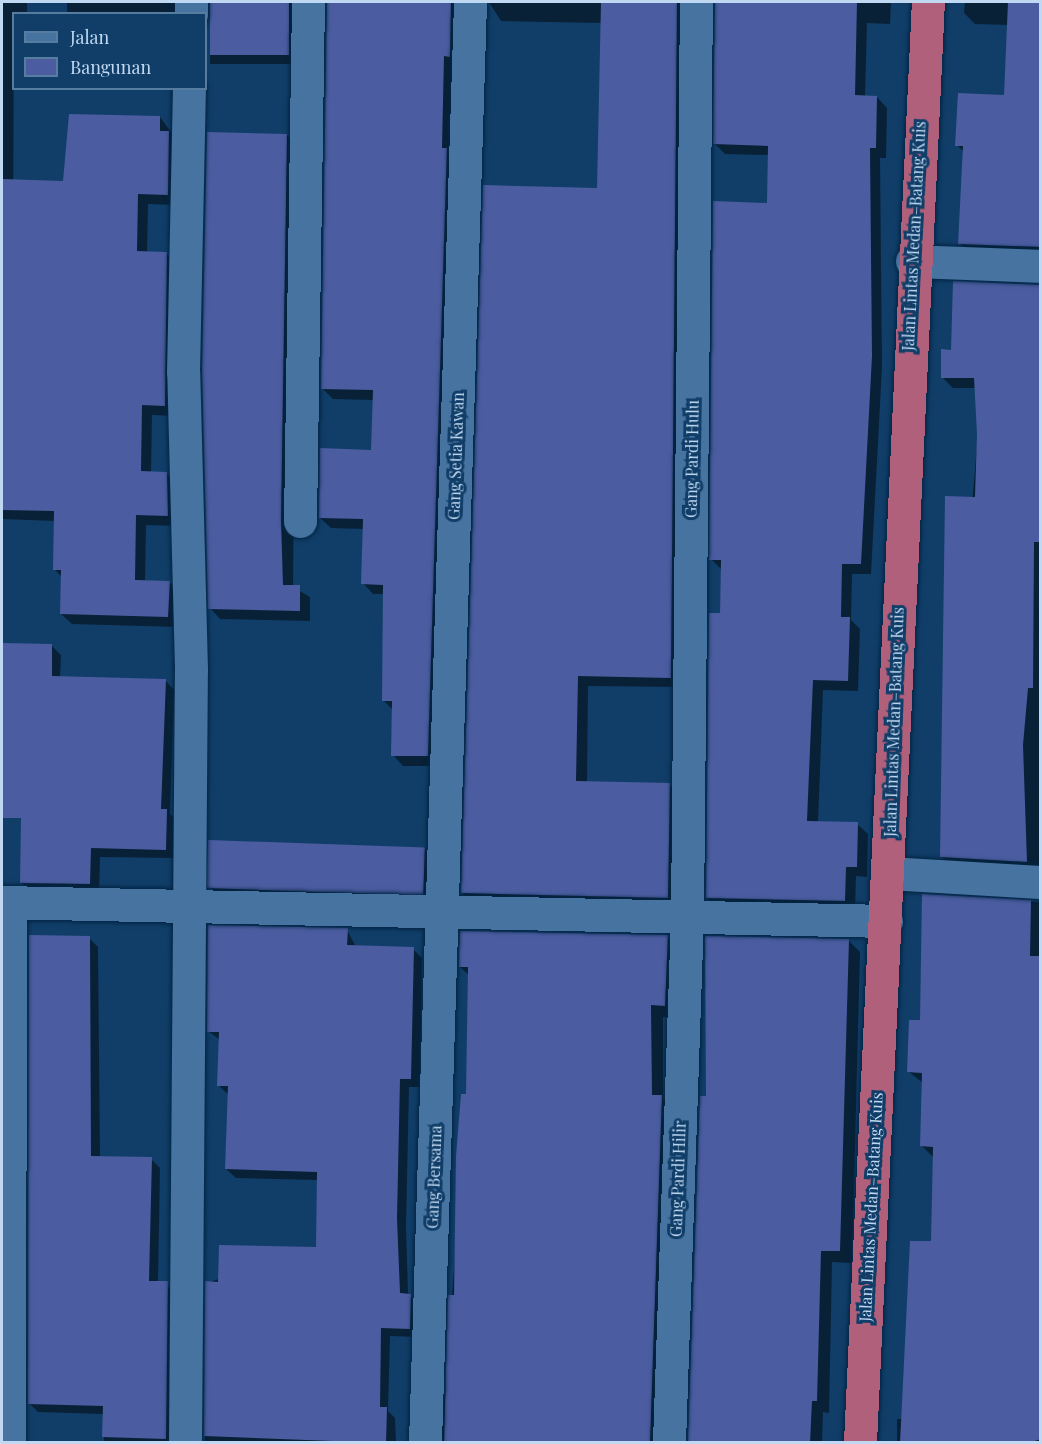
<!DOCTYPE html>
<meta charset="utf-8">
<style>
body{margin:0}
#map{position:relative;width:1042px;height:1444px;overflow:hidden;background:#103e68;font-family:"Playfair Display",serif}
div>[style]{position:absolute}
.shadow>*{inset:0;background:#0007;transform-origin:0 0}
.building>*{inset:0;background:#4b5da0;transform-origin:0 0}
.roads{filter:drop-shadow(0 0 2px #022443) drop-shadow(0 0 2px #022443)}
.minor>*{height:33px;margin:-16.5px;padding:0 16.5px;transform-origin:16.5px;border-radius:16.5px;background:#4673a0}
.trunk>*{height:33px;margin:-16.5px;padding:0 16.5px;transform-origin:16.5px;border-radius:16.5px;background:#b0607a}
span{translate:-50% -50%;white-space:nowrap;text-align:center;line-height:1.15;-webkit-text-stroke:6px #103e68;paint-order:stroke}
.street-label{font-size:16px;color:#c0d8f1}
.frame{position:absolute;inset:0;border:3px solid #c0d8f1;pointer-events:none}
.legend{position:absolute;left:12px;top:12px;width:195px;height:78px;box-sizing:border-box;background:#103e68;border:2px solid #567c9f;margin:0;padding:8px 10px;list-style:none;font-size:18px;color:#c0d8f1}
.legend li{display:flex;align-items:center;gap:12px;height:30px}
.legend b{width:30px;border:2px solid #567c9f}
</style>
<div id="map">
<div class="shadow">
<i style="clip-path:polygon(2px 2px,27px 2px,27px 14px,14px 14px,13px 241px,64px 182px,65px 160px,160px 117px,179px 143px,178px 205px,148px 204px,147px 253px,166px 253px,177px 264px,175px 416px,152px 415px,151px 473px,166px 473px,177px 484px,178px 526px,146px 525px,145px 582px,169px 582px,180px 593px,178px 627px,72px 624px,61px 614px,62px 577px,54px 569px,56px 521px,2px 519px)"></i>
<i style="left:67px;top:2px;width:122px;height:12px"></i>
<i style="left:210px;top:2px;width:94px;height:62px"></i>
<i style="clip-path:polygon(328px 2px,468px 2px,438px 766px,403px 766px,393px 755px,393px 710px,383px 700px,384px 594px,373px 594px,363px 583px,364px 529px,331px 528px,320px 518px,373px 451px,374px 400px,333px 399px,322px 388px)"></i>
<i style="clip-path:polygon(489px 2px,694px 2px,681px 687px,588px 686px,587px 783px,669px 785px,680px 795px,678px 908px,473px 903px,462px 893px,599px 190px,602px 23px,501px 21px)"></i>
<i style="clip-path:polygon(716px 2px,891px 2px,890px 24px,867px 23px,865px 97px,877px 97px,887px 108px,886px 158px,880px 158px,882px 367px,871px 574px,852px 574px,851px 620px,860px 629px,858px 691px,823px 690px,818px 823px,857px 824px,868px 834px,867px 877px,856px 876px,855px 911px,718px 908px,707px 898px,722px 570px,711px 559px,769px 204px,769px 155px,725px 154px,715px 144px)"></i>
<i style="clip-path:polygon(965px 2px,1040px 2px,1040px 257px,970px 254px,959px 243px,964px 152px,957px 145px,1006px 97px,1009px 25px,975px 24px,964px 13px)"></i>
<i style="clip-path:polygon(287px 135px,297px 146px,293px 587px,310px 597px,310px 621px,220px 619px,210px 608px)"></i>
<i style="clip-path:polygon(1040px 286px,1040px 873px,953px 868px,942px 857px,978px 434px,976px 388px,953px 388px,942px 377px,953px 351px)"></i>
<i style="clip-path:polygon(2px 645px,52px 646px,61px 655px,60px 678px,165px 680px,174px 690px,170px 814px,176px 820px,175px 858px,100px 857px,99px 893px,30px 891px,21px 882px,23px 801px,2px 800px)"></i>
<i style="clip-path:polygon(424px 848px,438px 861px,436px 905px,223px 900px,210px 887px)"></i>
<i style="clip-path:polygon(924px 895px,1040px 902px,1040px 1442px,897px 1442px,897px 1419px,902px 1419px,933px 1243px,933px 1157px,922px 1146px,923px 1083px,909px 1072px,922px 1021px)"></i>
<i style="clip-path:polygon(347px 930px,356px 947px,413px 949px,422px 958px,420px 1087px,409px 1087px,406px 1228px,408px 1295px,419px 1304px,418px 1337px,390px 1336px,388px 1411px,395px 1418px,396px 1442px,205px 1442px,206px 1283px,317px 1249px,318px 1180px,236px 1178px,226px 1169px,229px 1095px,219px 1086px,220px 1040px,208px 1031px)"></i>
<i style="clip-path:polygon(667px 937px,679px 948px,677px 1017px,663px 1017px,663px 1099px,673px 1109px,662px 1442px,441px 1442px,467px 1095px,470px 976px,460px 967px)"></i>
<i style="clip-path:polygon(89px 938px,98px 947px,100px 1157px,151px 1159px,160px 1168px,158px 1282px,176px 1291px,175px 1442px,104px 1442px,104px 1414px,38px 1412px,29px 1403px)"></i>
<i style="clip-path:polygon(848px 940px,860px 952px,852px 1263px,832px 1262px,829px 1413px,823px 1412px,822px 1442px,689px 1442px,707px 1098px)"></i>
</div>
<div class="building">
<i style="left:210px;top:2px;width:79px;height:53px"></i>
<i style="clip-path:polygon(327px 2px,451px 2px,450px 57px,444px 56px,442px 148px,447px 148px,428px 756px,391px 756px,392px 701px,382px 701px,383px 585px,361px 584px,363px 519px,319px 518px,320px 448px,371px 450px,373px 390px,321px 389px)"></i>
<i style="clip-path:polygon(601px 2px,677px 2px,671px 678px,578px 676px,576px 781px,670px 783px,668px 898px,461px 893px,483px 185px,597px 188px)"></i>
<i style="clip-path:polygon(715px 2px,857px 2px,855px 95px,877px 96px,876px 148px,870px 148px,872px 356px,861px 564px,842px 564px,841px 617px,850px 617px,848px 681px,813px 680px,810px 749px,807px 821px,858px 822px,857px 867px,846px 867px,845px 901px,706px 898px,709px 613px,720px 613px,721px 560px,709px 560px,713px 201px,767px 203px,768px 146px,713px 144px)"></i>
<i style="clip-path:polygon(1008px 2px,1041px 2px,1041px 247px,958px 244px,963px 146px,955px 146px,958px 93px,1004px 95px)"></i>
<i style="clip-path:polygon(69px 114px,160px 116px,160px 131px,169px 131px,168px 195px,138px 194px,137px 251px,167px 252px,165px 406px,142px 405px,141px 471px,167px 472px,168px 516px,136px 515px,135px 580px,170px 581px,168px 617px,60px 614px,61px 570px,53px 570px,54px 511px,2px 510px,2px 179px,63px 181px)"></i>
<i style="clip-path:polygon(207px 132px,287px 134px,281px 521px,283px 585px,300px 585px,300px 611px,208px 609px,202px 372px)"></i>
<i style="clip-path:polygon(953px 281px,1041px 285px,1041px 542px,1034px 542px,1033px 688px,1028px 688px,1023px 745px,1027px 862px,940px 857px,945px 496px,975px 497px,977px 434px,974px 378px,941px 378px,941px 349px,951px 350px)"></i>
<i style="clip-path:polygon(2px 643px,52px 644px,52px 676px,166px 679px,161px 809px,167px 809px,166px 850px,91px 848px,90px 884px,20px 883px,21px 818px,2px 818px)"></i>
<i style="left:208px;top:840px;width:217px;height:48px;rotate:2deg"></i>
<i style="clip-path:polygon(922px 894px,1031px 900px,1030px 956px,1041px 956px,1041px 1439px,1028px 1443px,900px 1443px,910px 1241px,931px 1241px,933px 1147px,920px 1146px,922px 1073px,907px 1072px,909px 1020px,920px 1020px)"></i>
<i style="clip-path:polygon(208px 925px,348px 928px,347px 945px,414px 947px,411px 1079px,400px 1079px,397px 1218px,400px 1293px,411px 1294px,410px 1329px,381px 1328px,380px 1407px,387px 1407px,386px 1443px,204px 1436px,205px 1281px,218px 1282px,219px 1245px,316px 1247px,317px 1172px,225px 1169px,228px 1086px,217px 1086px,219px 1032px,207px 1032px)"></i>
<i style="clip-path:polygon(460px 931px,668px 935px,665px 1006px,651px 1005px,652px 1095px,662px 1095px,650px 1443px,444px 1443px,448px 1295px,454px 1295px,456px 1156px,461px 1094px,466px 1094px,468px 967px,459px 967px)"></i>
<i style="clip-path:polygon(29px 935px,90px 936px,91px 1156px,152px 1157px,149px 1281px,168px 1281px,166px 1439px,102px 1437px,103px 1406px,28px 1404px)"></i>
<i style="clip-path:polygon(705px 936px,849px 939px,840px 1251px,821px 1251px,817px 1401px,812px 1401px,810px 1443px,688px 1443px,700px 1096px,706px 1096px)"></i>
</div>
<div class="roads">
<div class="minor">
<i style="left:191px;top:14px;width:12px;rotate:-90deg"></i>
<i style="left:912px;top:261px;width:128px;rotate:2.2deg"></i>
<i style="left:300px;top:521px;width:519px;rotate:-89.12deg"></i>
<i style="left:888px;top:873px;width:152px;rotate:3.4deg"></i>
<i style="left:2px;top:902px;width:884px;rotate:1.23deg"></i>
<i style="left:9px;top:1442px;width:540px;rotate:-89.89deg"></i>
<i style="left:185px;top:1442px;width:773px;rotate:-89.56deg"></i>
<i style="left:191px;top:669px;width:297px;rotate:-91.5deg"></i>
<i style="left:183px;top:372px;width:284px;rotate:-88.8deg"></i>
<i style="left:425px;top:1442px;width:1441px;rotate:-88.21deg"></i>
<i style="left:669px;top:1442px;width:526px;rotate:-88.04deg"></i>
<i style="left:687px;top:916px;width:914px;rotate:-89.44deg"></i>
</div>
<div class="trunk">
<i style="left:860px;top:1442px;width:1442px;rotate:-87.3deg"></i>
</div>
</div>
<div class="street-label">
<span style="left:914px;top:236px;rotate:-87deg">Jalan Lintas Medan–Batang Kuis</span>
<span style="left:456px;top:456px;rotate:-88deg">Gang Setia Kawan</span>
<span style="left:692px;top:459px;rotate:-89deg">Gang Pardi Hulu</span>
<span style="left:894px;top:722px;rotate:-88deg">Jalan Lintas Medan–Batang Kuis</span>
<span style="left:434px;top:1177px;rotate:-88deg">Gang Bersama</span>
<span style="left:678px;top:1179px;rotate:-88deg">Gang Pardi Hilir</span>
<span style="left:871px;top:1207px;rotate:-87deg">Jalan Lintas Medan–Batang Kuis</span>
</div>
<div class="frame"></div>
<ul class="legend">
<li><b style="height:8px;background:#4673a0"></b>Jalan</li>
<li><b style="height:16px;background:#4b5da0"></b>Bangunan</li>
</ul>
</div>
